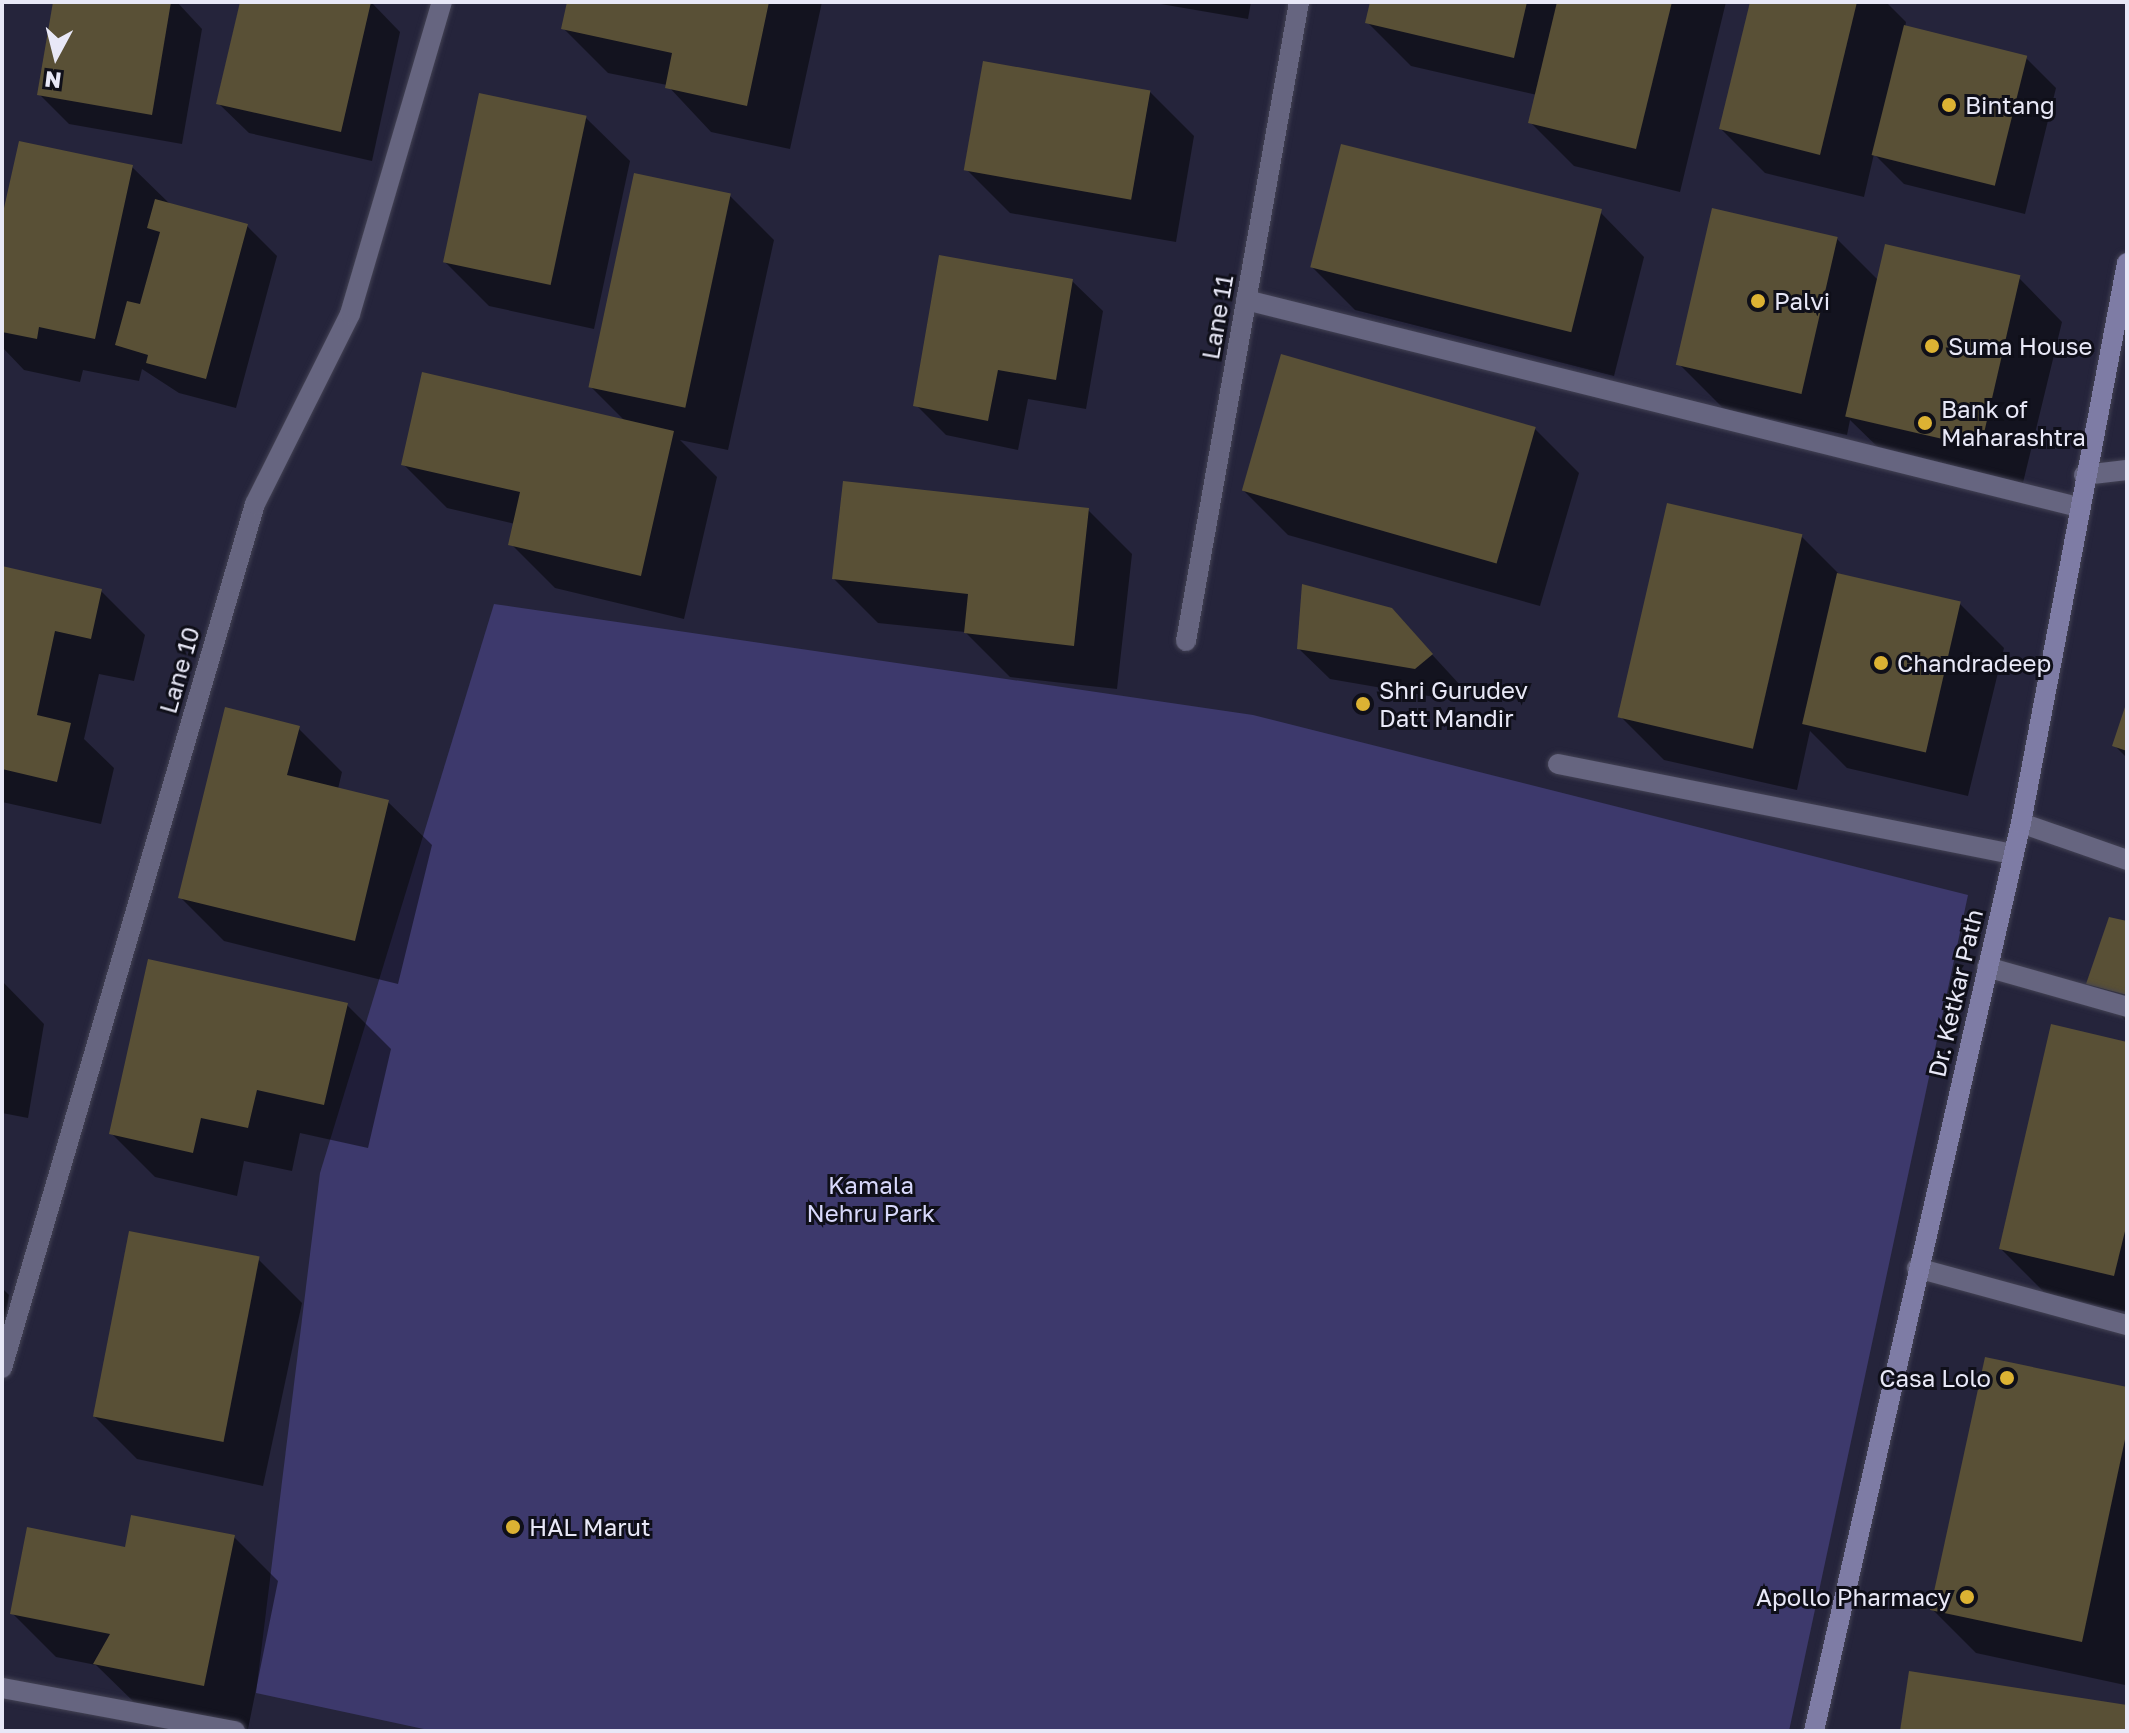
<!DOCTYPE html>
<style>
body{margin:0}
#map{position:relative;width:2129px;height:1733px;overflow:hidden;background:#25243b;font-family:"Golos Text",sans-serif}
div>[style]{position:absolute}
.green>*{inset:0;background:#3d396c}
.shadow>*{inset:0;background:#0007}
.building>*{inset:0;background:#595036;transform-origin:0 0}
.roads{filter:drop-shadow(0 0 2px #434254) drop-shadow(0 0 2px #434254)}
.lane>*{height:20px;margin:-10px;padding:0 10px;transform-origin:10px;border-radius:10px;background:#666580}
.street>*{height:20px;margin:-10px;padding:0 10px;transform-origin:10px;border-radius:10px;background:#666580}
.secondary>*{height:20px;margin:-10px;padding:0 10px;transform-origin:10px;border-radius:10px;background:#7e7ca5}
.dots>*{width:22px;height:22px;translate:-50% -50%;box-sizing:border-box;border:4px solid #0f0f19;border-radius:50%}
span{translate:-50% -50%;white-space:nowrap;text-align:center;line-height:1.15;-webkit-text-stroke:6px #0f0f19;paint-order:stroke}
.poi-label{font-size:24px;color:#e8e8f7}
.left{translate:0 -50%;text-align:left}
.right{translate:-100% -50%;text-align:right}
.street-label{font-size:24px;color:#e8e8f7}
.park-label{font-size:24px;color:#d8d8fb}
.frame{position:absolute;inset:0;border:4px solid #e8e8f7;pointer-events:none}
.north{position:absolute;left:16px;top:16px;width:80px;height:80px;-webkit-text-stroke:6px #0f0f19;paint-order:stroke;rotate:187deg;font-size:22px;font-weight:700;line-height:32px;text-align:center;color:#e8e8f7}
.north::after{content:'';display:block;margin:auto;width:28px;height:36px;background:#e8e8f7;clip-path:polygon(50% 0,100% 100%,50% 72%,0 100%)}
</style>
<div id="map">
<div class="green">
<i style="clip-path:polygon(494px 604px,1253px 715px,1968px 895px,1789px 1731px,433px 1731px,256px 1693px,320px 1173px)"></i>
</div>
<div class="shadow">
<i style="clip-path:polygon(55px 2px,177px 2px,202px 29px,182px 144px,69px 124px,39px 94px)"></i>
<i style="clip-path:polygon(242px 2px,371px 2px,400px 32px,372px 161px,249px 133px,218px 103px)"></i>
<i style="clip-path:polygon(569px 2px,822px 2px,790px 149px,711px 132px,667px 85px,608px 73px,564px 29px)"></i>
<i style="clip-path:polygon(1149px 2px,1251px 2px,1248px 19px)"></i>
<i style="clip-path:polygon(1372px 2px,1726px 2px,1680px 192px,1574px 166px,1530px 122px,1537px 95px,1411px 66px,1367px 22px)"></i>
<i style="clip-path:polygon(1752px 2px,1886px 2px,1906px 22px,1905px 28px,2026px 58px,2056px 88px,2025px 214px,1904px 184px,1874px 154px,1864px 197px,1765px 173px,1721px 129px)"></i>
<i style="clip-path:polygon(1150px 92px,1194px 136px,1176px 242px,1010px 213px,966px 169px)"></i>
<i style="clip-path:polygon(586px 118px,630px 161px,594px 329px,489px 306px,445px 262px)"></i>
<i style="clip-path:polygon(132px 167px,171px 205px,247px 226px,277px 256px,236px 408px,179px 393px,142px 369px,139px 381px,83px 370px,80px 382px,24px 370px,2px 347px,2px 227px)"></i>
<i style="clip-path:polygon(730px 196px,774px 240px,728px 450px,680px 440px,717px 477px,684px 619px,555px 588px,511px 544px,515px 524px,447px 508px,403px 464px,626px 422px,591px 387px)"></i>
<i style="clip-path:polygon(1601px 213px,1644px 257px,1614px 376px,1355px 310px,1311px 266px)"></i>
<i style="clip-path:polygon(1837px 239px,1878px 280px,2019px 278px,2062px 322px,2021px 491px,1890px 459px,1850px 420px,1847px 435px,1724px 409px,1680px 365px)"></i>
<i style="clip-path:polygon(1072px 281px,1103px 311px,1086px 409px,1028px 399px,1018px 450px,946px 435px,916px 405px)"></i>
<i style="clip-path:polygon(1535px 429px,1579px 473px,1540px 606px,1288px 535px,1244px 491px)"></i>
<i style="clip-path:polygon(1088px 510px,1132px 554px,1117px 689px,1010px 677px,965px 632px,878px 623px,834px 579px)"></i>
<i style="clip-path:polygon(1801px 536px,1841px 576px,1960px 604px,2004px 648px,1968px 796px,1847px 768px,1810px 731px,1797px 790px,1664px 760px,1620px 716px)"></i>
<i style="clip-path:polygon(2px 568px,101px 591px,145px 635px,134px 681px,99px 674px,84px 739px,114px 768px,101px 824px,2px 802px)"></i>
<i style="clip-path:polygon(1391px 610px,1461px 686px,1446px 699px,1330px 679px,1299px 649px)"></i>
<i style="clip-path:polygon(2127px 709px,2127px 758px,2115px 746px)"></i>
<i style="clip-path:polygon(298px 728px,342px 772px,338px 789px,388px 802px,432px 845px,398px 984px,224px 941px,181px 898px)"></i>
<i style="clip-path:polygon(2127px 923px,2127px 1022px,2089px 984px)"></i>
<i style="clip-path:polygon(2px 981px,44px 1024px,28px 1118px,2px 1113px)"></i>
<i style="clip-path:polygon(347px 1005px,391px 1049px,368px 1148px,300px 1133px,292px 1171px,244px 1161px,237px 1196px,155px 1177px,111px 1133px)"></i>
<i style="clip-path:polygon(2127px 1044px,2127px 1312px,2045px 1293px,2001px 1249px)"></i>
<i style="clip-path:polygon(258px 1259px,302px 1303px,263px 1486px,137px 1459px,93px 1415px)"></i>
<i style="clip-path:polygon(2px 1288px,9px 1295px,2px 1344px)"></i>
<i style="clip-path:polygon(2127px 1390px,2125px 1685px,1976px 1653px,1932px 1609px)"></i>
<i style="clip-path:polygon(234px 1537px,278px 1581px,248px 1729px,139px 1707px,96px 1665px,56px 1657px,12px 1613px,127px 1549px)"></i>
</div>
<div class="building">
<i style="clip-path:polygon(53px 2px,171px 2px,152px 115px,37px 95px)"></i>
<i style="clip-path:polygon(240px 2px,371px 2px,341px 132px,216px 104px)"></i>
<i style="clip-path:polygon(567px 2px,769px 2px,747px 106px,665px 88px,672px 53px,561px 29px)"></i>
<i style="clip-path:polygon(1370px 2px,1527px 2px,1514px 58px,1365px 23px)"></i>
<i style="clip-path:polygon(1557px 2px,1672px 2px,1636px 149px,1528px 123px)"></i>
<i style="clip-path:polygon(1750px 2px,1857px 2px,1820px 155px,1719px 129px)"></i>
<i style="left:1904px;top:25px;width:127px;height:134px;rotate:14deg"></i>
<i style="left:983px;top:61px;width:170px;height:111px;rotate:10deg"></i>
<i style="left:479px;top:93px;width:110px;height:173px;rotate:12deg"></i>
<i style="clip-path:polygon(19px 141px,133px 165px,95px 339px,39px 327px,37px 339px,2px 332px,2px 217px)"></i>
<i style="left:1341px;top:144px;width:269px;height:127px;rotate:14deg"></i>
<i style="left:634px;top:173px;width:99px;height:219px;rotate:12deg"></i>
<i style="clip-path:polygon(155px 199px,248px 224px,206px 379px,146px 363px,148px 355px,115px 345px,127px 301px,140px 304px,160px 232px,147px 228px)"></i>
<i style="left:1712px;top:208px;width:129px;height:161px;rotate:13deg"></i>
<i style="left:1885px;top:244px;width:139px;height:177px;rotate:13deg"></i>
<i style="clip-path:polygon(939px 255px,1073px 279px,1056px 380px,998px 370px,988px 421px,913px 406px)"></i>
<i style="left:1281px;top:354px;width:265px;height:142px;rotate:16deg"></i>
<i style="clip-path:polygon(422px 372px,674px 431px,641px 576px,508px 545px,520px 492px,401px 465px)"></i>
<i style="clip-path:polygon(843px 481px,1089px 508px,1074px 646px,964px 633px,968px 594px,832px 579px)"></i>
<i style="left:1667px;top:503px;width:139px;height:220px;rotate:13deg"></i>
<i style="clip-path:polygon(2px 566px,102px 589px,91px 639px,55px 631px,37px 715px,71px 723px,57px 782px,2px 769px)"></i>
<i style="left:1837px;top:573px;width:127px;height:155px;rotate:13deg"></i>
<i style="clip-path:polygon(1302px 584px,1392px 608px,1433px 654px,1415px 669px,1297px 649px)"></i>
<i style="clip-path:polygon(2126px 704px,2127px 704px,2127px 751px,2112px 746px)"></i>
<i style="clip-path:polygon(225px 707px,300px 726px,287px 775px,389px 800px,355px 941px,178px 898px)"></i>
<i style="clip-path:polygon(2109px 917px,2127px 921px,2127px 995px,2086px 984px)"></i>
<i style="clip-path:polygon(148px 959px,348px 1003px,324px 1105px,257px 1090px,248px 1128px,201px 1118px,193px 1153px,109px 1134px)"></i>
<i style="clip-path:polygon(2051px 1024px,2127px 1042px,2127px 1223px,2114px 1276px,1999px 1249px)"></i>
<i style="left:129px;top:1231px;width:133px;height:189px;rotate:11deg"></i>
<i style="clip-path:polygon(1985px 1357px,2127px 1387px,2127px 1430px,2082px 1642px,1930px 1610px)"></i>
<i style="clip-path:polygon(131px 1515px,235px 1535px,204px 1686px,93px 1664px,110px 1634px,10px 1614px,27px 1527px,125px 1547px)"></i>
<i style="clip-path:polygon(1909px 1671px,2127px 1705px,2127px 1731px,1900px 1731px)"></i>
</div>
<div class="roads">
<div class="lane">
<i style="left:1246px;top:300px;width:857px;rotate:13.97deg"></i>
</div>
<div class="street">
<i style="left:2084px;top:475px;width:43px;rotate:-6.6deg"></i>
<i style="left:1186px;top:641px;width:649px;rotate:-79.97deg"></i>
<i style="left:1558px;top:764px;width:465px;rotate:11.2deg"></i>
<i style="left:2021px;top:823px;width:112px;rotate:19.2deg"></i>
<i style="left:1987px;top:967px;width:146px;rotate:15.9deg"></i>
<i style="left:1917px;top:1268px;width:218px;rotate:15.2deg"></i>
<i style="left:2px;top:1368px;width:900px;rotate:-73.68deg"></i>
<i style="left:255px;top:504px;width:212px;rotate:-63.4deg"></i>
<i style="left:350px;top:314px;width:325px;rotate:-73.6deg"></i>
<i style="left:2px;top:1688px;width:237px;rotate:10.5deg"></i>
</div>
<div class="secondary">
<i style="left:1814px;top:1731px;width:931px;rotate:-77.16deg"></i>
<i style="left:2021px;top:823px;width:570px;rotate:-79.28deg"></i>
</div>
</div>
<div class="dots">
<i style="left:1949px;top:105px;background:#dcb233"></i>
<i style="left:1758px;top:301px;background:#dcb233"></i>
<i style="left:1932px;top:346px;background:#dcb233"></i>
<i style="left:1925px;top:423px;background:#dcb233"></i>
<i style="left:1881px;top:663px;background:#dcb233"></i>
<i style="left:1363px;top:704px;background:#dcb233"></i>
<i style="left:2007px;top:1378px;background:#dcb233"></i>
<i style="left:513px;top:1527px;background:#dcb233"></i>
<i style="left:1967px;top:1597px;background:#dcb233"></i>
</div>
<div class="poi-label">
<span class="left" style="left:1965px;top:105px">Bintang</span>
<span class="left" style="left:1774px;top:301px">Palvi</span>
<span class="left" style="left:1948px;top:346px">Suma House</span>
<span class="left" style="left:1941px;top:423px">Bank of<br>Maharashtra</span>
<span class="left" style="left:1897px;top:663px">Chandradeep</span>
<span class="left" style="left:1379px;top:704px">Shri Gurudev<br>Datt Mandir</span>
<span class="right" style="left:1991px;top:1378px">Casa Lolo</span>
<span class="left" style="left:529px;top:1527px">HAL Marut</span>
<span class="right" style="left:1951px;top:1597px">Apollo Pharmacy</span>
</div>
<div class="street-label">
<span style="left:1217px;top:317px;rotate:-80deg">Lane 11</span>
<span style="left:179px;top:670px;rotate:-74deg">Lane 10</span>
<span style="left:1955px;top:993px;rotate:-77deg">Dr. Ketkar Path</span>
</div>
<div class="park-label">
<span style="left:871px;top:1199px">Kamala<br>Nehru Park</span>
</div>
<div class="frame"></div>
<div class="north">N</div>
</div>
